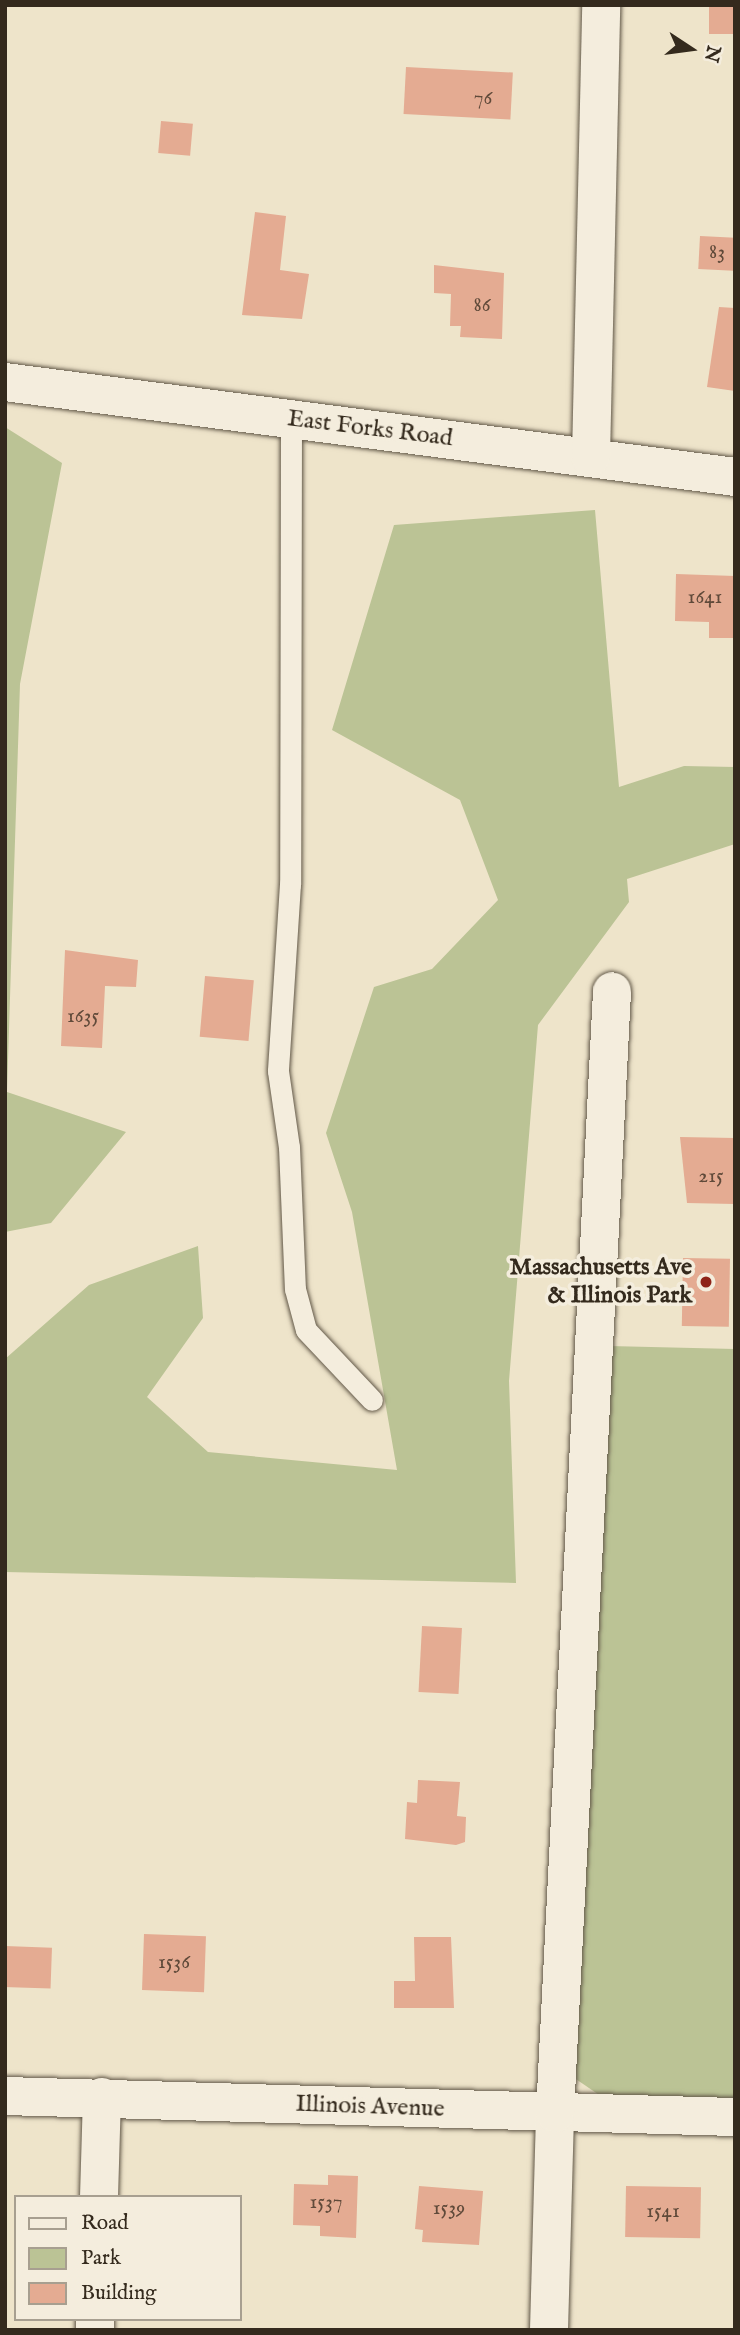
<!DOCTYPE html>
<style>
body{margin:0}
#map{position:relative;width:740px;height:2335px;overflow:hidden;background:#eee4ca;font-family:"IM FELL English",serif}
div>[style]{position:absolute}
.green>*{inset:0;background:#bbc395}
.building>*{inset:0;background:#e4ab92;transform-origin:0 0}
.roads{filter:drop-shadow(0 0 2px #625848) drop-shadow(0 0 2px #625848)}
.lane>*{height:21px;margin:-10.5px;padding:0 10.5px;transform-origin:10.5px;border-radius:10.5px;background:#f4eddd}
.street>*{height:38px;margin:-19px;padding:0 19px;transform-origin:19px;border-radius:19px;background:#f4eddd}
.dots>*{width:19px;height:19px;translate:-50% -50%;box-sizing:border-box;border:4px solid #f4eddd;border-radius:50%}
span{translate:-50% -50%;white-space:nowrap;text-align:center;line-height:1.15;-webkit-text-stroke:7px #f4eddd;paint-order:stroke}
.number-label{font-size:21px;color:#604a3a}
.number-label span{-webkit-text-stroke-width:0}
.street-label{font-size:24px;color:#342a1d}
.poi-label{font-size:24px;color:#342a1d;font-weight:700}
.right{translate:-100% -50%;text-align:right}
.frame{position:absolute;inset:0;border:7px solid #342a1d;pointer-events:none}
.legend{position:absolute;left:14px;top:2195px;width:228px;height:126px;box-sizing:border-box;background:#f4eddd;border:2px solid #a79f90;margin:0;padding:9px 12px;list-style:none;font-size:21px;color:#342a1d}
.legend li{display:flex;align-items:center;gap:14px;height:35px}
.legend b{width:35px;border:2px solid #a79f90}
.north{position:absolute;left:656px;top:14px;width:70px;height:70px;-webkit-text-stroke:5px #f4eddd;paint-order:stroke;rotate:103deg;font-size:19px;font-weight:700;line-height:28px;text-align:center;color:#342a1d}
.north::after{content:'';display:block;margin:auto;width:24px;height:32px;background:#342a1d;clip-path:polygon(50% 0,100% 100%,50% 72%,0 100%)}
</style>
<div id="map">
<div class="green">
<i style="clip-path:polygon(5px 427px,62px 463px,20px 684px,7px 1092px,126px 1132px,51px 1223px,5px 1232px)"></i>
<i style="clip-path:polygon(595px 510px,619px 787px,684px 766px,735px 767px,735px 844px,627px 879px,629px 902px,538px 1025px,509px 1381px,516px 1583px,5px 1572px,5px 1359px,89px 1285px,198px 1246px,203px 1318px,147px 1397px,208px 1452px,397px 1470px,352px 1212px,326px 1133px,374px 987px,432px 969px,498px 900px,460px 800px,332px 730px,394px 525px)"></i>
<i style="clip-path:polygon(609px 1346px,735px 1349px,735px 2103px,608px 2101px,567px 2073px)"></i>
</div>
<div class="building">
<i style="left:709px;top:5px;width:26px;height:29px"></i>
<i style="left:406px;top:67px;width:107px;height:47px;rotate:3deg"></i>
<i style="left:161px;top:121px;width:32px;height:32px;rotate:5deg"></i>
<i style="clip-path:polygon(255px 212px,286px 216px,280px 270px,309px 274px,302px 319px,242px 315px)"></i>
<i style="left:700px;top:236px;width:35px;height:33px;rotate:3deg"></i>
<i style="clip-path:polygon(434px 265px,504px 273px,502px 339px,460px 337px,461px 326px,450px 326px,451px 294px,434px 293px)"></i>
<i style="clip-path:polygon(719px 307px,735px 308px,735px 391px,707px 387px)"></i>
<i style="clip-path:polygon(676px 574px,735px 576px,735px 638px,709px 638px,709px 622px,675px 621px)"></i>
<i style="clip-path:polygon(65px 950px,138px 960px,136px 987px,105px 986px,102px 1048px,61px 1046px)"></i>
<i style="left:205px;top:976px;width:49px;height:61px;rotate:5deg"></i>
<i style="clip-path:polygon(680px 1137px,735px 1138px,734px 1204px,687px 1203px)"></i>
<i style="left:683px;top:1258px;width:47px;height:68px;rotate:1deg"></i>
<i style="left:422px;top:1626px;width:40px;height:66px;rotate:3deg"></i>
<i style="clip-path:polygon(418px 1780px,460px 1782px,457px 1816px,466px 1817px,465px 1842px,456px 1845px,405px 1839px,407px 1802px,417px 1803px)"></i>
<i style="left:144px;top:1934px;width:62px;height:56px;rotate:2deg"></i>
<i style="clip-path:polygon(414px 1937px,451px 1937px,454px 2008px,394px 2008px,394px 1981px,415px 1981px)"></i>
<i style="left:5px;top:1946px;width:47px;height:41px;rotate:2deg"></i>
<i style="clip-path:polygon(328px 2175px,358px 2176px,356px 2238px,320px 2236px,320px 2226px,293px 2225px,294px 2184px,328px 2185px)"></i>
<i style="clip-path:polygon(419px 2186px,483px 2191px,479px 2245px,422px 2242px,423px 2230px,415px 2229px)"></i>
<i style="left:626px;top:2186px;width:75px;height:51px;rotate:1deg"></i>
</div>
<div class="roads">
<div class="lane">
<i style="left:291px;top:418px;width:466px;rotate:90.1deg"></i>
<i style="left:290px;top:884px;width:187px;rotate:93.7deg"></i>
<i style="left:278px;top:1071px;width:77px;rotate:81.8deg"></i>
<i style="left:289px;top:1147px;width:142px;rotate:87.6deg"></i>
<i style="left:295px;top:1289px;width:42px;rotate:75deg"></i>
<i style="left:306px;top:1330px;width:96px;rotate:46.7deg"></i>
</div>
<div class="street">
<i style="left:5px;top:382px;width:736px;rotate:7.41deg"></i>
<i style="left:591px;top:457px;width:452px;rotate:-88.7deg"></i>
<i style="left:5px;top:2096px;width:730px;rotate:1.65deg"></i>
<i style="left:99px;top:2197px;width:100px;rotate:-88.3deg"></i>
<i style="left:95px;top:2330px;width:11px;rotate:-90deg"></i>
<i style="left:549px;top:2330px;width:217px;rotate:-88.4deg"></i>
<i style="left:555px;top:2113px;width:1123px;rotate:-87.09deg"></i>
</div>
</div>
<div class="dots">
<i style="left:706px;top:1282px;background:#8f2418"></i>
</div>
<div class="number-label">
<span style="left:483px;top:99px">76</span>
<span style="left:717px;top:253px">83</span>
<span style="left:482px;top:306px">86</span>
<span style="left:705px;top:598px">1641</span>
<span style="left:83px;top:1017px">1635</span>
<span style="left:711px;top:1177px">215</span>
<span style="left:174px;top:1963px">1536</span>
<span style="left:326px;top:2203px">1537</span>
<span style="left:449px;top:2209px">1539</span>
<span style="left:663px;top:2212px">1541</span>
</div>
<div class="street-label">
<span style="left:370px;top:429px;rotate:7deg">East Forks Road</span>
<span style="left:370px;top:2107px;rotate:2deg">Illinois Avenue</span>
</div>
<div class="poi-label">
<span class="right" style="left:692px;top:1282px">Massachusetts Ave<br>&amp; Illinois Park</span>
</div>
<div class="frame"></div>
<ul class="legend">
<li><b style="height:9px;background:#f4eddd"></b>Road</li>
<li><b style="height:19px;background:#bbc395"></b>Park</li>
<li><b style="height:19px;background:#e4ab92"></b>Building</li>
</ul>
<div class="north">N</div>
</div>
